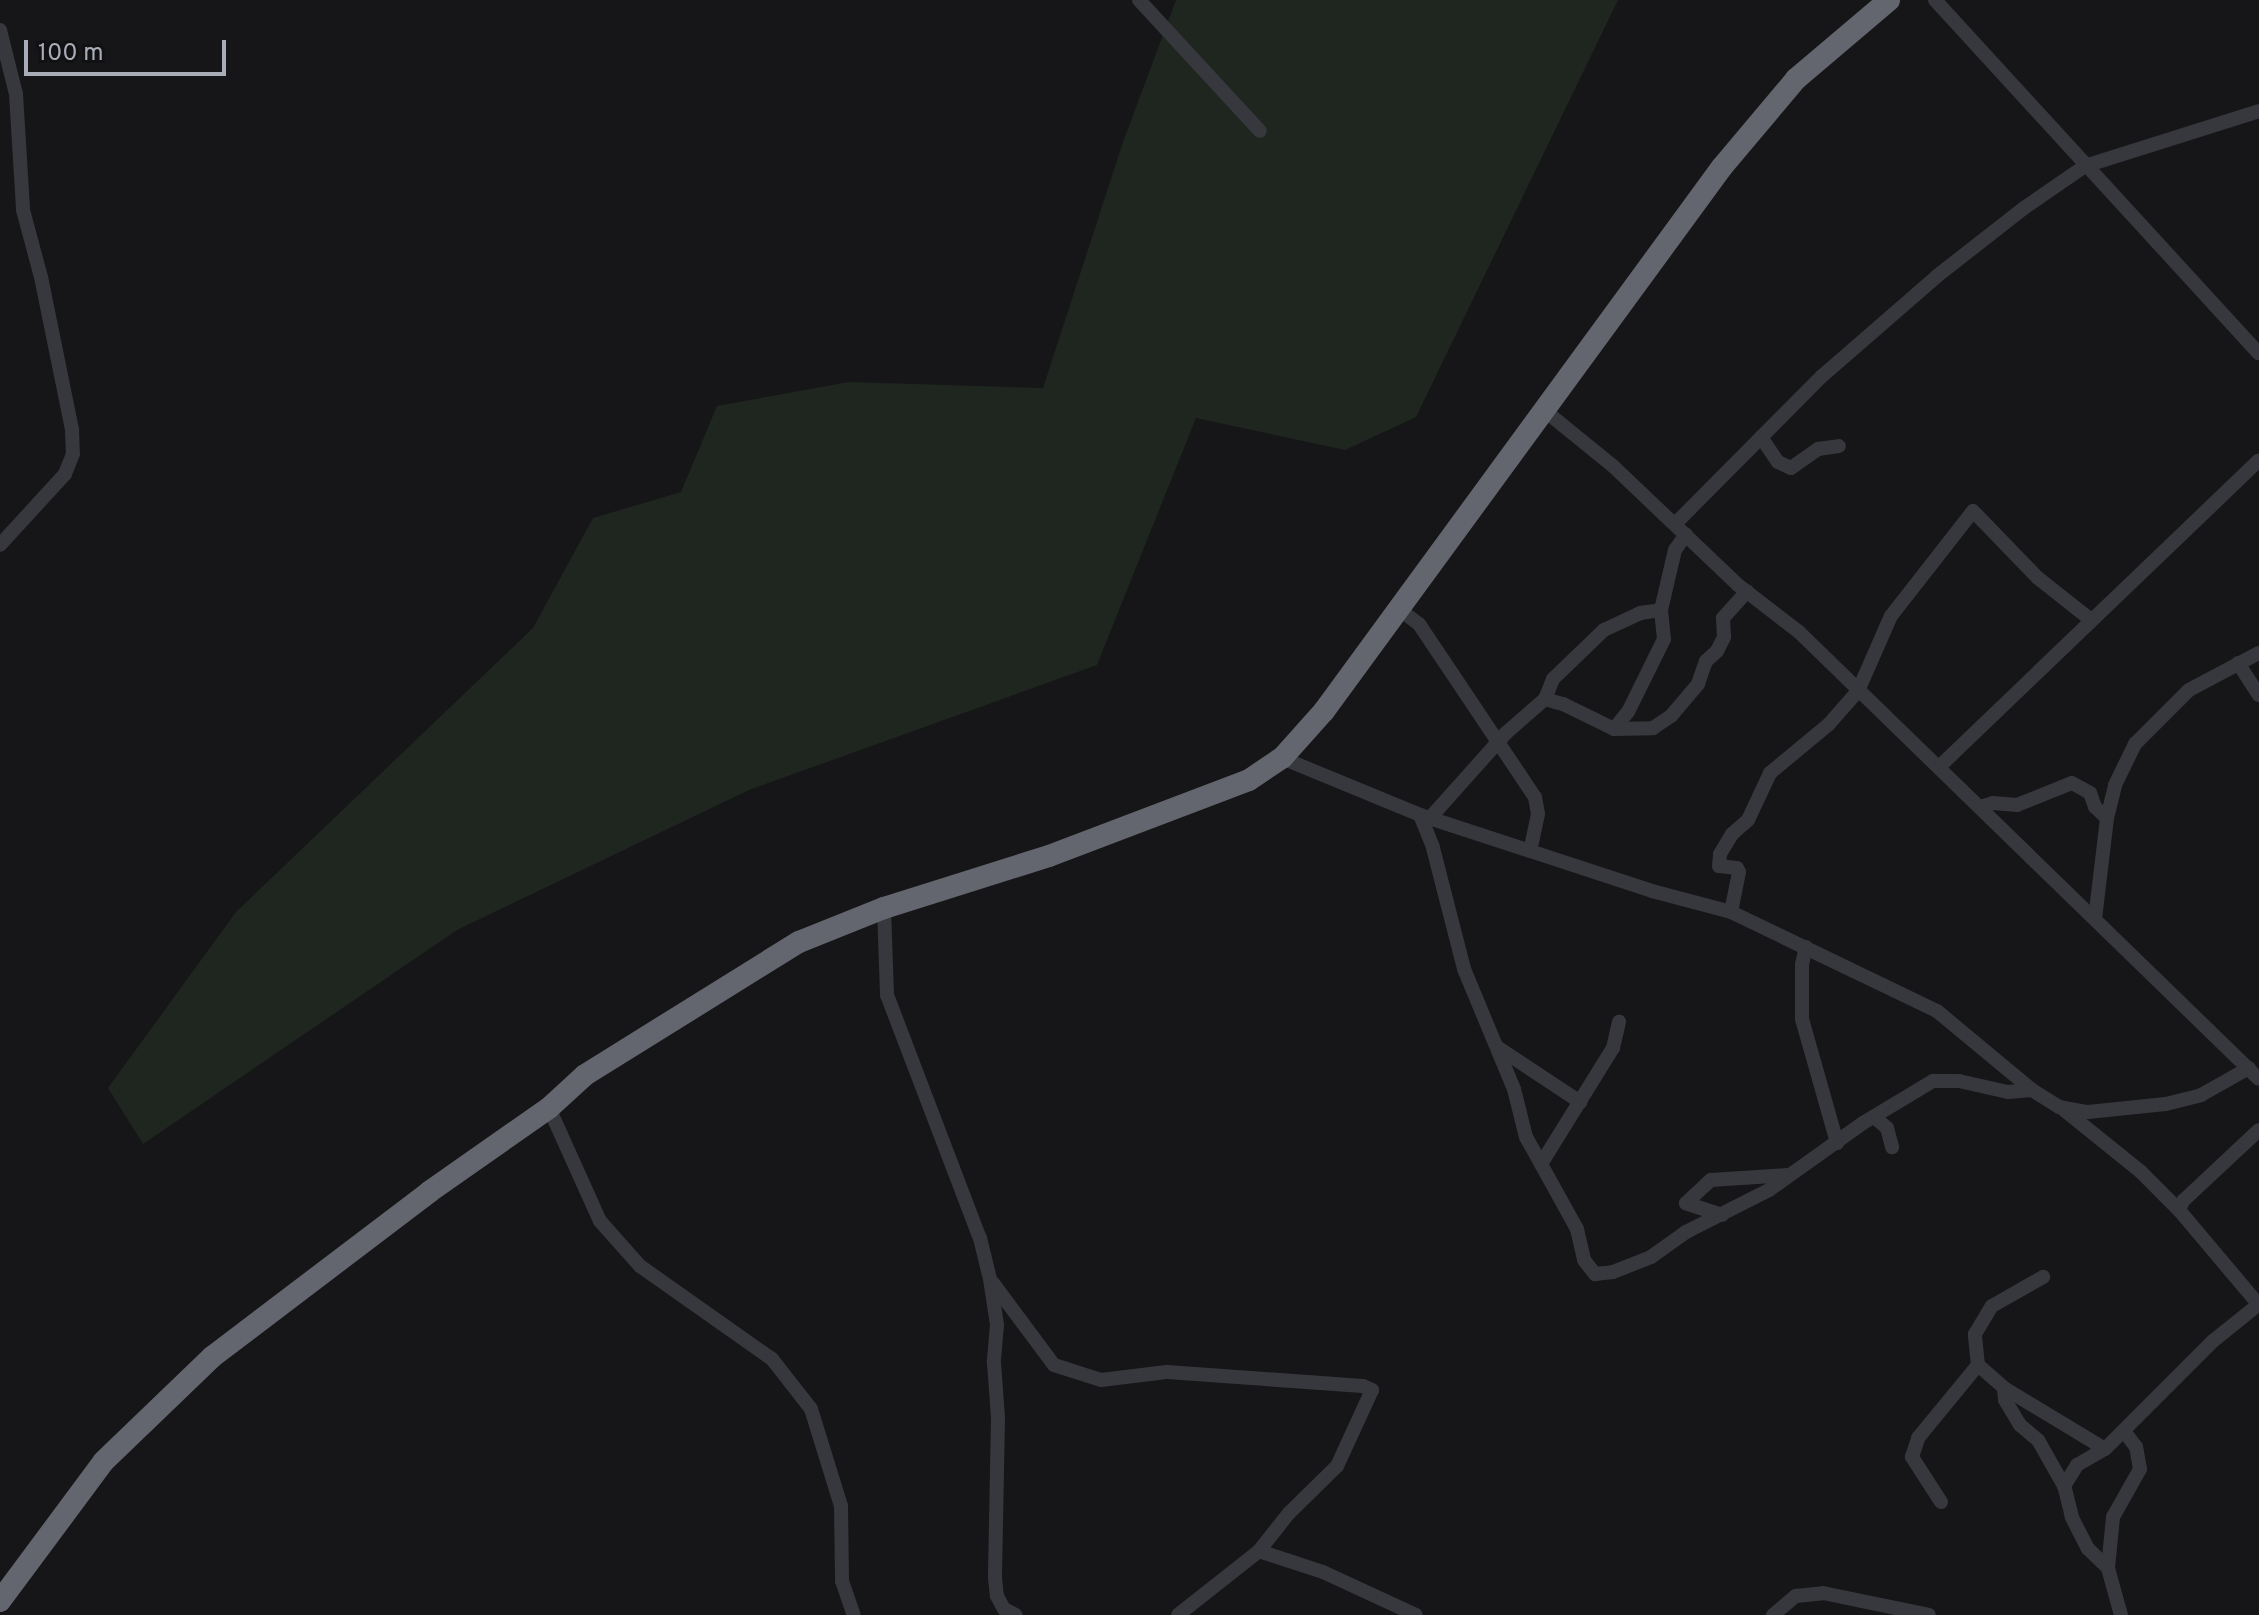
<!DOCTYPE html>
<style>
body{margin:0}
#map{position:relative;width:2259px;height:1615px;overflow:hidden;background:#161618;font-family:Overpass,sans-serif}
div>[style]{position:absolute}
.green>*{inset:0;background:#1e261f}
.minor>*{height:14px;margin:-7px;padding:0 7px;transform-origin:7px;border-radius:7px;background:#37383d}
.highway>*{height:22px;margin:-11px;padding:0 11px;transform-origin:11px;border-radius:11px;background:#63666e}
span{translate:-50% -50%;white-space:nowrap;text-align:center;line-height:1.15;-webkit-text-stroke:6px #111113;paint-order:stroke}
.scale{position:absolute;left:24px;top:40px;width:202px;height:36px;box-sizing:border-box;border:4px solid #a8adb8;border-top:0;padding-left:10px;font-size:24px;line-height:28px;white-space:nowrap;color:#a8adb8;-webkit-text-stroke:6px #111113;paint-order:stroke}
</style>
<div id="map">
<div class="green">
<i style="clip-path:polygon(1176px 0,1618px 0,1416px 417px,1345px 450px,1196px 418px,1097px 665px,749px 790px,457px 930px,143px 1144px,108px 1088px,236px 912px,533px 628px,593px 518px,681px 492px,717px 406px,849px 382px,1043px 388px,1123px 142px)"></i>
</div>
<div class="minor">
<i style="left:1139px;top:0;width:178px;rotate:47.3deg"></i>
<i style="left:1935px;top:0;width:479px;rotate:47.5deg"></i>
<i style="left:0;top:30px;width:66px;rotate:76deg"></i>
<i style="left:16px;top:94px;width:116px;rotate:86.5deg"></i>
<i style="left:23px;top:210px;width:69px;rotate:75deg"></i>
<i style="left:41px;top:277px;width:155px;rotate:78.5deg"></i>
<i style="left:72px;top:429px;width:25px;rotate:88deg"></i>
<i style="left:73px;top:454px;width:22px;rotate:112deg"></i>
<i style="left:65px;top:474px;width:96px;rotate:132.5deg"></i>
<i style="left:1544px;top:410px;width:89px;rotate:39.1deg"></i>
<i style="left:1613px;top:466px;width:173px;rotate:43.6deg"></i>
<i style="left:1738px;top:585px;width:77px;rotate:37.6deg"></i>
<i style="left:1799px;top:632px;width:641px;rotate:44.18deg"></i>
<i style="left:1761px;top:437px;width:30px;rotate:56deg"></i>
<i style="left:1778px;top:462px;width:14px;rotate:25deg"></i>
<i style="left:1791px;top:468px;width:33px;rotate:-35deg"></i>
<i style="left:1818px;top:449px;width:21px;rotate:-8deg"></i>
<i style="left:1675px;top:524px;width:207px;rotate:-45.2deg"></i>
<i style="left:1821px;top:377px;width:154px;rotate:-41deg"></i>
<i style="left:1937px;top:276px;width:110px;rotate:-38deg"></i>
<i style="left:2024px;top:208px;width:74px;rotate:-34.5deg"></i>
<i style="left:2085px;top:166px;width:182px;rotate:-17.5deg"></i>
<i style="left:1399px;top:609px;width:25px;rotate:37deg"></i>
<i style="left:1419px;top:624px;width:208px;rotate:56.2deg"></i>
<i style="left:1535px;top:797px;width:17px;rotate:80deg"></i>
<i style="left:1538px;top:814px;width:38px;rotate:102deg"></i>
<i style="left:2238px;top:663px;width:38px;rotate:57deg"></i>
<i style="left:1545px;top:699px;width:19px;rotate:16deg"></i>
<i style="left:1563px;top:704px;width:57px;rotate:26.1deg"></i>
<i style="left:1614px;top:729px;width:39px;rotate:-1deg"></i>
<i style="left:1653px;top:728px;width:22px;rotate:-34deg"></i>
<i style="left:1671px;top:716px;width:42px;rotate:-49.8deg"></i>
<i style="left:1698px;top:684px;width:24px;rotate:-71deg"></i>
<i style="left:1706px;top:661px;width:15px;rotate:-42deg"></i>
<i style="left:1717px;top:651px;width:16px;rotate:-63deg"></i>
<i style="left:1724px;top:637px;width:19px;rotate:-93deg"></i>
<i style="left:1723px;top:618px;width:36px;rotate:-48deg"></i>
<i style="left:1614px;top:729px;width:22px;rotate:-51deg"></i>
<i style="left:1628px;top:712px;width:81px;rotate:-63.7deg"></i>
<i style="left:1664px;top:639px;width:29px;rotate:-96deg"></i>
<i style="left:1661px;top:610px;width:62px;rotate:-76.9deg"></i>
<i style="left:1675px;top:550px;width:19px;rotate:-55deg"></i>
<i style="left:1282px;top:758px;width:149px;rotate:22.4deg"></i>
<i style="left:1420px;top:815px;width:244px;rotate:18.1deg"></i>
<i style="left:1652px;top:891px;width:82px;rotate:14.9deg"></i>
<i style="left:1731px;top:912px;width:229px;rotate:25.7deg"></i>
<i style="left:1937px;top:1011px;width:124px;rotate:39.7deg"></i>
<i style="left:2032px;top:1090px;width:32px;rotate:32deg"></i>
<i style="left:2059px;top:1107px;width:29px;rotate:10deg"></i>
<i style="left:2088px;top:1112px;width:78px;rotate:-5.9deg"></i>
<i style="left:2166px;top:1104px;width:36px;rotate:-14deg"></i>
<i style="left:2201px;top:1095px;width:55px;rotate:-29.4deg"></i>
<i style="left:1939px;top:767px;width:443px;rotate:-43.8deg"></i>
<i style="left:1980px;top:807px;width:14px;rotate:-17deg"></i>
<i style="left:1993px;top:803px;width:24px;rotate:5deg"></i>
<i style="left:2017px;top:805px;width:59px;rotate:-21.8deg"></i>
<i style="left:2072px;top:783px;width:21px;rotate:29deg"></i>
<i style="left:2090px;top:793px;width:15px;rotate:70deg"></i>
<i style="left:2095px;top:807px;width:16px;rotate:43deg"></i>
<i style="left:1420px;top:815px;width:35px;rotate:68deg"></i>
<i style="left:1433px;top:848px;width:125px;rotate:75.6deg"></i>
<i style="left:1464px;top:969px;width:130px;rotate:67.4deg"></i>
<i style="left:1514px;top:1089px;width:49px;rotate:76deg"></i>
<i style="left:1526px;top:1137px;width:105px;rotate:61deg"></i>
<i style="left:1577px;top:1229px;width:32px;rotate:77deg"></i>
<i style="left:1584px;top:1260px;width:18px;rotate:52deg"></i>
<i style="left:1595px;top:1274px;width:18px;rotate:-6deg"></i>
<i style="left:1613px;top:1272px;width:41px;rotate:-21.5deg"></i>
<i style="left:1651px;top:1257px;width:43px;rotate:-35.5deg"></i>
<i style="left:1686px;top:1232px;width:93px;rotate:-26.8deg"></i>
<i style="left:1769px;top:1190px;width:115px;rotate:-35.5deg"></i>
<i style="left:1863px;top:1123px;width:82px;rotate:-31deg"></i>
<i style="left:1933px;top:1081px;width:26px"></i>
<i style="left:1959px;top:1081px;width:50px;rotate:12.7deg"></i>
<i style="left:2008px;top:1092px;width:24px;rotate:-5deg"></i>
<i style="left:1430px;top:818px;width:114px;rotate:-48.2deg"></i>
<i style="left:1506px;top:733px;width:52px;rotate:-41.1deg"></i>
<i style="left:1545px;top:699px;width:22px;rotate:-68deg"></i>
<i style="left:1553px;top:679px;width:71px;rotate:-43.9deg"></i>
<i style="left:1604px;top:630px;width:40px;rotate:-25deg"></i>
<i style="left:1640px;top:613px;width:21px;rotate:-8deg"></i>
<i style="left:884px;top:908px;width:87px;rotate:88deg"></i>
<i style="left:887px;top:995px;width:260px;rotate:69.1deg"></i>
<i style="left:980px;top:1238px;width:42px;rotate:76.3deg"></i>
<i style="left:990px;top:1279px;width:47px;rotate:81.3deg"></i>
<i style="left:997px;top:1325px;width:38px;rotate:95deg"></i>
<i style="left:994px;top:1363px;width:55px;rotate:85.8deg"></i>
<i style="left:998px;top:1418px;width:160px;rotate:91.1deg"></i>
<i style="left:995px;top:1578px;width:18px;rotate:84deg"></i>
<i style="left:997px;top:1596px;width:15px;rotate:62deg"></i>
<i style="left:1004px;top:1609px;width:13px;rotate:27deg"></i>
<i style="left:1731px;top:912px;width:41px;rotate:-78.7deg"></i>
<i style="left:1739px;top:872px;width:4px;rotate:-117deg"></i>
<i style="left:1737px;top:868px;width:18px;rotate:-174deg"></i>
<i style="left:1719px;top:866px;width:12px;rotate:-85deg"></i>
<i style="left:1720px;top:854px;width:23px;rotate:-59deg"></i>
<i style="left:1732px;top:834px;width:21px;rotate:-41deg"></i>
<i style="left:1748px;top:820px;width:52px;rotate:-64.9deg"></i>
<i style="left:1770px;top:773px;width:77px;rotate:-39.7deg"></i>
<i style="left:1829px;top:724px;width:44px;rotate:-48.7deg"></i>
<i style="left:1858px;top:691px;width:82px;rotate:-66.3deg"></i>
<i style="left:1891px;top:616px;width:133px;rotate:-52deg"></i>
<i style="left:1973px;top:511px;width:93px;rotate:45.9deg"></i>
<i style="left:2038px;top:578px;width:66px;rotate:38.3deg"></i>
<i style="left:2095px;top:919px;width:102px;rotate:-83.2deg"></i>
<i style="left:2107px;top:818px;width:34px;rotate:-76deg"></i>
<i style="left:2115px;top:785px;width:46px;rotate:-64deg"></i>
<i style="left:2135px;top:744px;width:76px;rotate:-45deg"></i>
<i style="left:2189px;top:690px;width:79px;rotate:-27.9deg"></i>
<i style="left:1806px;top:947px;width:17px;rotate:103deg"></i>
<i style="left:1802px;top:964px;width:55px;rotate:90deg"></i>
<i style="left:1802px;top:1019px;width:129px;rotate:74.2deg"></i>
<i style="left:1497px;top:1047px;width:100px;rotate:33.5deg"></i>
<i style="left:549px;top:1108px;width:124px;rotate:65.7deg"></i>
<i style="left:600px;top:1221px;width:60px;rotate:48.4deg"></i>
<i style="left:640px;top:1266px;width:161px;rotate:35.2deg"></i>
<i style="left:772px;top:1359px;width:63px;rotate:52deg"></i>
<i style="left:811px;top:1409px;width:102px;rotate:72.8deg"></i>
<i style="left:841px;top:1506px;width:75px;rotate:89.2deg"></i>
<i style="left:842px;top:1581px;width:36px;rotate:71deg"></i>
<i style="left:2063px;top:1109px;width:100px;rotate:38.9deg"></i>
<i style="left:2141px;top:1172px;width:54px;rotate:45deg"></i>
<i style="left:2179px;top:1210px;width:10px;rotate:-66deg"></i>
<i style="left:2183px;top:1201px;width:104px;rotate:-43.1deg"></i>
<i style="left:1874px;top:1117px;width:17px;rotate:40deg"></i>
<i style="left:1887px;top:1128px;width:20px;rotate:75deg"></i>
<i style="left:1541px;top:1164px;width:137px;rotate:-58.2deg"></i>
<i style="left:1613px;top:1048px;width:27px;rotate:-77deg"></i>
<i style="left:2179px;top:1210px;width:124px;rotate:49.9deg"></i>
<i style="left:1722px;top:1215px;width:38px;rotate:-162deg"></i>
<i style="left:1686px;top:1203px;width:34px;rotate:-43deg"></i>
<i style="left:1711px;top:1180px;width:77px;rotate:-3.7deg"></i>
<i style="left:993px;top:1283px;width:102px;rotate:53.4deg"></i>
<i style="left:1054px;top:1365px;width:49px;rotate:17.7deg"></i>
<i style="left:1101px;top:1380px;width:66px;rotate:-6.9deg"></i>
<i style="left:1167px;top:1372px;width:196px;rotate:4.1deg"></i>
<i style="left:1363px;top:1386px;width:10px;rotate:24deg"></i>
<i style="left:1372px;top:1390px;width:84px;rotate:114.7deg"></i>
<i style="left:1337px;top:1466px;width:67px;rotate:135.6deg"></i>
<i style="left:1289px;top:1513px;width:48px;rotate:128.3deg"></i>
<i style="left:1259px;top:1551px;width:103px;rotate:141.7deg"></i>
<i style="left:1978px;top:1365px;width:35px;rotate:41deg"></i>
<i style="left:2004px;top:1388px;width:118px;rotate:31.1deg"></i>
<i style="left:2004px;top:1388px;width:12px;rotate:85deg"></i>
<i style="left:2005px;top:1400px;width:29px;rotate:59deg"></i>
<i style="left:2020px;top:1425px;width:23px;rotate:40deg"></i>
<i style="left:2038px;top:1440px;width:53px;rotate:60.5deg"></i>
<i style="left:1941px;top:1502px;width:54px;rotate:-122.8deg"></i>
<i style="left:1912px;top:1457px;width:20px;rotate:-72deg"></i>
<i style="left:1918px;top:1438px;width:94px;rotate:-50.6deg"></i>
<i style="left:1978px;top:1365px;width:31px;rotate:-96deg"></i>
<i style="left:1975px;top:1334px;width:33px;rotate:-59deg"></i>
<i style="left:1992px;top:1306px;width:59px;rotate:-29.6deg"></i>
<i style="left:1259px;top:1551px;width:67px;rotate:18.2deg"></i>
<i style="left:1323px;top:1572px;width:102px;rotate:24.8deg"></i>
<i style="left:2108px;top:1568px;width:28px;rotate:-136deg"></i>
<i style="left:2088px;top:1549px;width:36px;rotate:-117deg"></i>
<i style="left:2072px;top:1517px;width:32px;rotate:-104deg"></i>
<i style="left:2064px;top:1486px;width:25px;rotate:-58deg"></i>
<i style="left:2077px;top:1465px;width:32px;rotate:-30deg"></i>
<i style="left:2105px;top:1449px;width:153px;rotate:-45deg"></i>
<i style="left:2213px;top:1341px;width:58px;rotate:-38.7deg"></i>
<i style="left:1773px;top:1615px;width:30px;rotate:-40deg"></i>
<i style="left:1796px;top:1596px;width:27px;rotate:-6deg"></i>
<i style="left:1823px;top:1593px;width:108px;rotate:11.7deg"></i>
<i style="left:2121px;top:1615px;width:49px;rotate:-105.5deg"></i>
<i style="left:2108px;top:1568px;width:51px;rotate:-84.4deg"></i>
<i style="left:2113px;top:1517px;width:55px;rotate:-60.6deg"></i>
<i style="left:2140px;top:1469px;width:22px;rotate:-100deg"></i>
<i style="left:2136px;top:1447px;width:20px;rotate:-127deg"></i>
</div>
<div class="highway">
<i style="left:0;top:1601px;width:174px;rotate:-53.4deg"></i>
<i style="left:104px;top:1461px;width:150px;rotate:-43.9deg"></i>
<i style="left:212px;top:1357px;width:273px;rotate:-37.2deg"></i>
<i style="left:429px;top:1192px;width:146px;rotate:-35deg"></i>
<i style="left:549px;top:1108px;width:49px;rotate:-42.5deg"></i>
<i style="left:585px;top:1075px;width:252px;rotate:-31.9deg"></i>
<i style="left:799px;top:942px;width:92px;rotate:-21.8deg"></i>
<i style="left:884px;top:908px;width:173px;rotate:-17.5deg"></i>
<i style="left:1049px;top:856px;width:214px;rotate:-20.8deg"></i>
<i style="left:1249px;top:780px;width:40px;rotate:-34deg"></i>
<i style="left:1282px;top:758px;width:63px;rotate:-48.2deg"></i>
<i style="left:1324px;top:711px;width:674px;rotate:-53.81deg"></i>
<i style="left:1722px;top:167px;width:115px;rotate:-49.9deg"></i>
<i style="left:1796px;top:79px;width:122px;rotate:-40.3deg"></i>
</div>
<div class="scale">100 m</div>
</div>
